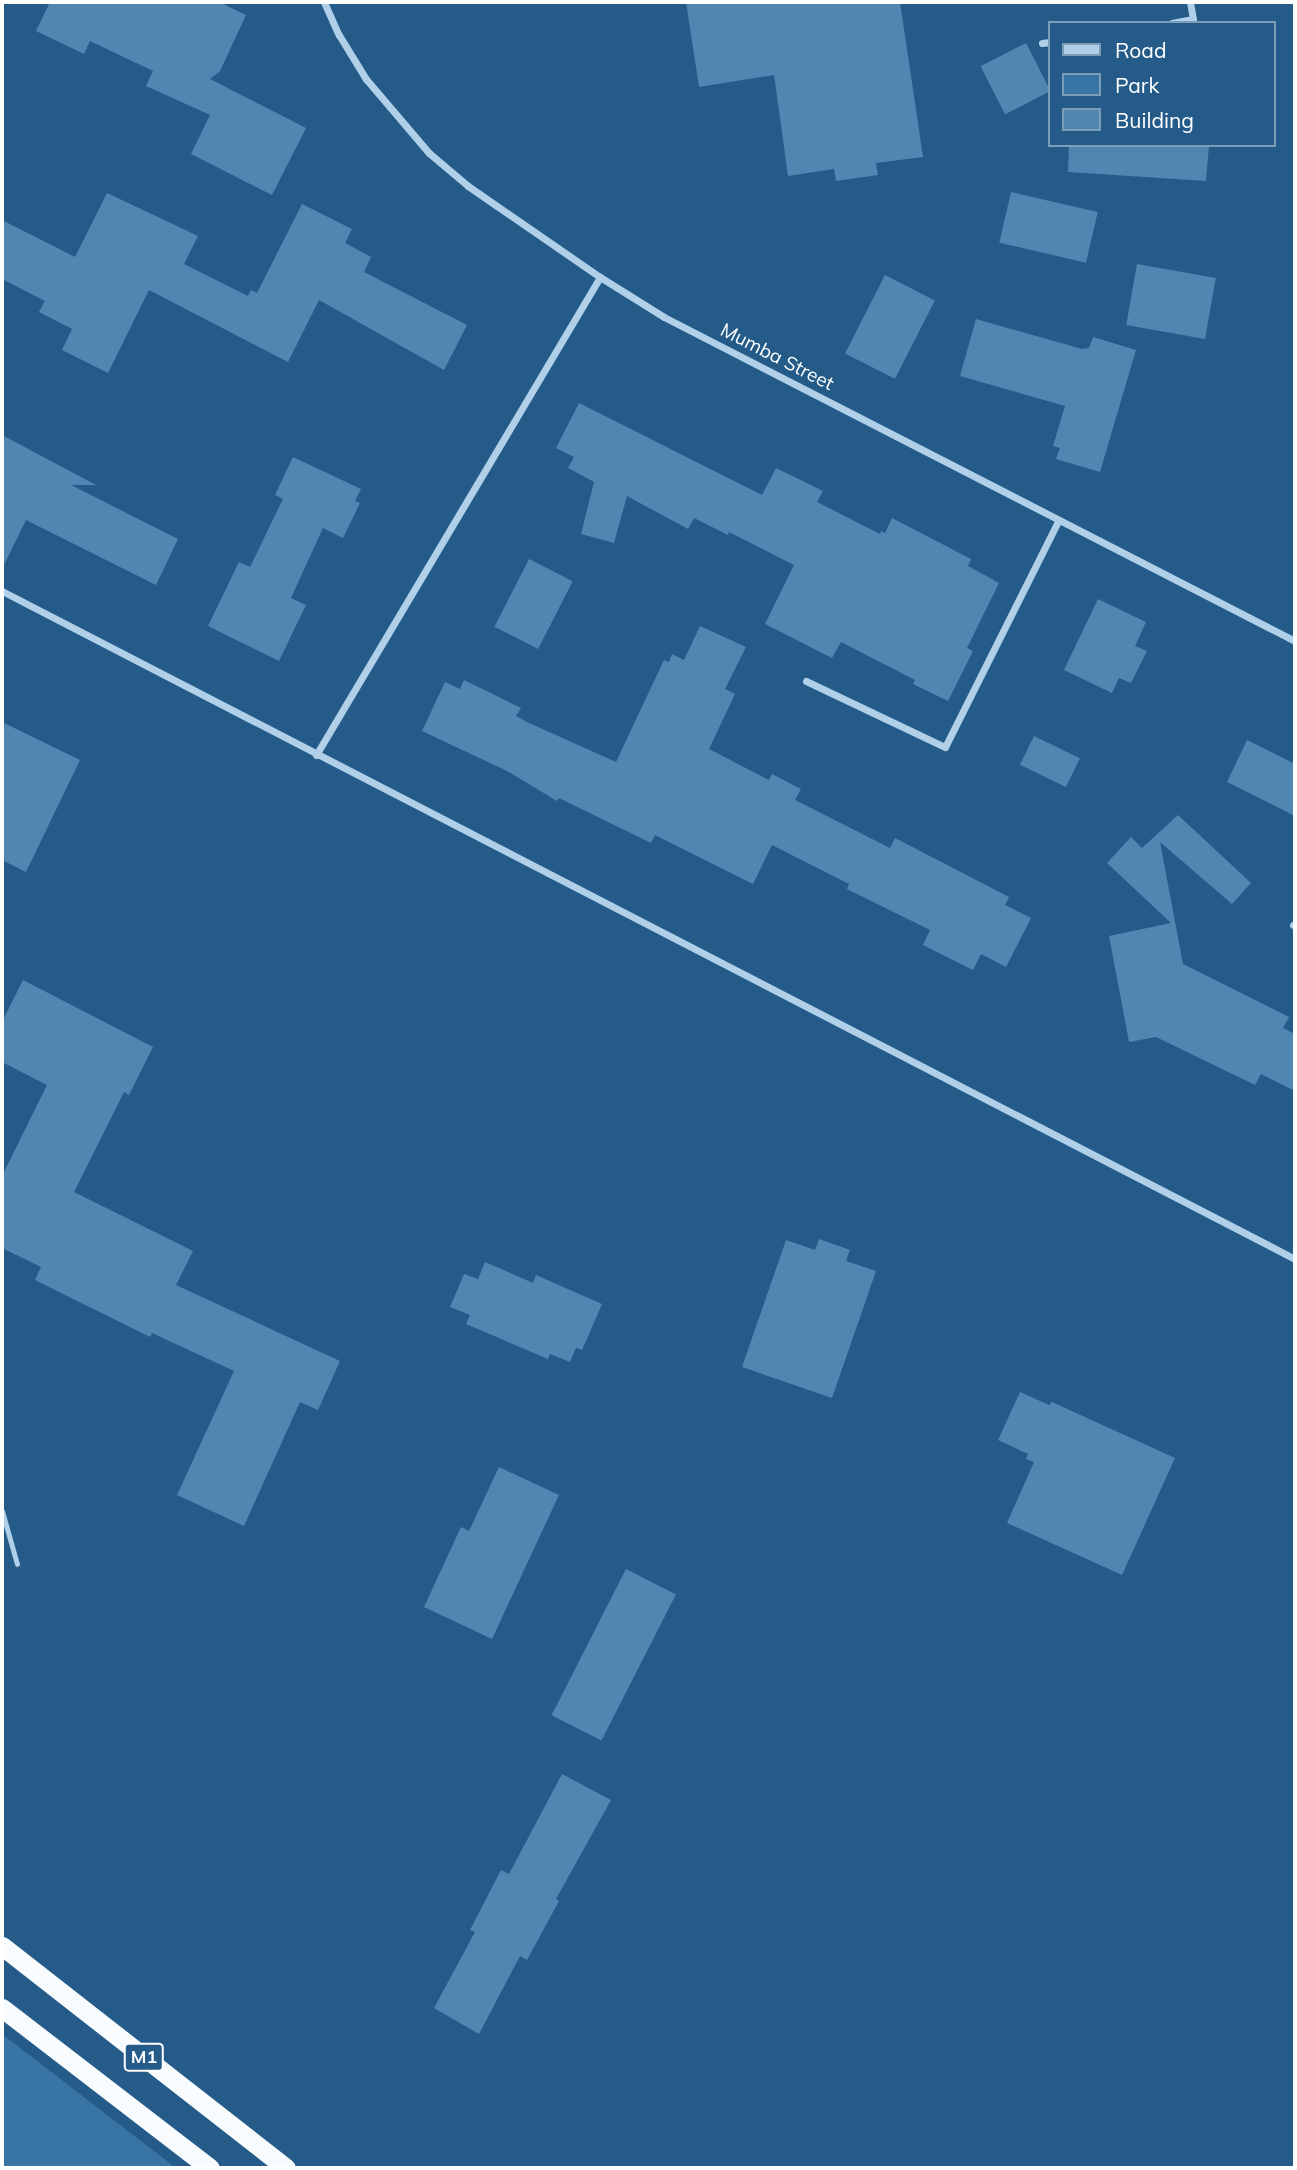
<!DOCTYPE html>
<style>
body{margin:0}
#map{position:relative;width:1297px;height:2170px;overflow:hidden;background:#245b88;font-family:Mulish,sans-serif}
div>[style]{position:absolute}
.green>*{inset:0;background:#3875a5}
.building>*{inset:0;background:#5087b2;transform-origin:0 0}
.service>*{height:5px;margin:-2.5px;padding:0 2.5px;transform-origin:2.5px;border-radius:2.5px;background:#b0d0e9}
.minor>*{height:7px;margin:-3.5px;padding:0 3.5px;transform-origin:3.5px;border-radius:3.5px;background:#b0d0e9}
.trunk>*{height:19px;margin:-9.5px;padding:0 9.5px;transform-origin:9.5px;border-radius:9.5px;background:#f9fcfe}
span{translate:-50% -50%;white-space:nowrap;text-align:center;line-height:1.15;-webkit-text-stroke:6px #245b88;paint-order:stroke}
.shield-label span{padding:2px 5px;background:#245b88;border:2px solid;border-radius:5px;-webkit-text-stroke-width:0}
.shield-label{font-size:18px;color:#fff;font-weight:700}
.street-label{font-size:19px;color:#fff}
.frame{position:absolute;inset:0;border:4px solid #fff;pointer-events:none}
.legend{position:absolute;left:1048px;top:21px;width:228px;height:126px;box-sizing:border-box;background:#245b88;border:2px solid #7c9db8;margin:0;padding:9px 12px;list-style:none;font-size:21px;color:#fff}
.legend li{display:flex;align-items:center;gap:14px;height:35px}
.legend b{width:35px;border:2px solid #7c9db8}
</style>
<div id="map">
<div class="green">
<i style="clip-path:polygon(2px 2034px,176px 2168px,2px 2168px)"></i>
</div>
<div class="building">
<i style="clip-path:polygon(50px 2px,219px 2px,246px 15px,220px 71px,210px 79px,306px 128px,272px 195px,191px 154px,210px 115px,146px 86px,153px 71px,90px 41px,84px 54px,36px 31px)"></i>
<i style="clip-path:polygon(686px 2px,900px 2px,923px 157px,876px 163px,878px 175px,836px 181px,834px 169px,788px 176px,774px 75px,699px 87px)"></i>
<i style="left:1026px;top:43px;width:54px;height:51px;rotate:63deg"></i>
<i style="clip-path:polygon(1069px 145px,1209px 145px,1206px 181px,1068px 172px)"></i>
<i style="left:1011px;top:192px;width:89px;height:52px;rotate:13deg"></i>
<i style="clip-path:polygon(107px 193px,198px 236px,184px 264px,248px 296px,251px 290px,257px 293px,302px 204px,352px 229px,345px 243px,371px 257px,364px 272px,467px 325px,444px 370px,319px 300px,288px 362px,149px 290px,108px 373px,62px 350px,72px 329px,39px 312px,45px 301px,2px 279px,2px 220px,75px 257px)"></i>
<i style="left:1137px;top:264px;width:80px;height:62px;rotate:10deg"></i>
<i style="left:885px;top:275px;width:56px;height:88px;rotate:27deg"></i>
<i style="clip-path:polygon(976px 319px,1082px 349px,1089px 348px,1093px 337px,1136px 350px,1100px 472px,1056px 459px,1060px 448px,1053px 446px,1065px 406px,960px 376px)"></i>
<i style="clip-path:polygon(579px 403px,762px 495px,776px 468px,823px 491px,817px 502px,880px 534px,881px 531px,885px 533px,892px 518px,971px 559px,968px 566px,999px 583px,967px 648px,973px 651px,948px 701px,913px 684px,915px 680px,841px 642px,832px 658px,765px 624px,794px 565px,729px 532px,728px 535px,694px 518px,688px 529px,627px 496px,614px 543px,581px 534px,594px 482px,568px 468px,574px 457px,556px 448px)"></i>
<i style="clip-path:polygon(2px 435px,96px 485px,71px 485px,178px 539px,156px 585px,26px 520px,2px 569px)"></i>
<i style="clip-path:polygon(293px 457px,361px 489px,355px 501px,360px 503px,343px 538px,323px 528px,291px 598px,306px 605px,279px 661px,208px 626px,239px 562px,250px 567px,283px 499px,275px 495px)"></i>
<i style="left:529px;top:559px;width:49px;height:76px;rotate:27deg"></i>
<i style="clip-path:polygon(1098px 599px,1146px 622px,1135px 646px,1147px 651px,1131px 683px,1119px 678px,1112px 693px,1064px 670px)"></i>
<i style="clip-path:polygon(700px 626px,746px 647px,725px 689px,735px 694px,709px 749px,769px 780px,772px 774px,801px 789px,795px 800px,890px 848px,895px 838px,1009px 897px,1005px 905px,1031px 918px,1006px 967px,981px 954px,973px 970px,923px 945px,930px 930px,847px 889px,849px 884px,772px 845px,753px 884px,655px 835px,651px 843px,559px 798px,557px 801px,507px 771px,422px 731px,445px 682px,460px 689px,464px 680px,521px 708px,516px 716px,527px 722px,616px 762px,664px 660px,669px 662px,672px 654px,684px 660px)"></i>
<i style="clip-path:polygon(2px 722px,80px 760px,26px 872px,2px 860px)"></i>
<i style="left:1034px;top:736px;width:51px;height:32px;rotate:26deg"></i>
<i style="clip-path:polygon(1247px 740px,1295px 764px,1295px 816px,1227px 782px)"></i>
<i style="clip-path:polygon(1178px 815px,1251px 883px,1232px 904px,1160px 842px,1183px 964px,1289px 1017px,1283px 1028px,1295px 1034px,1295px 1091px,1261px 1074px,1255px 1085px,1156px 1037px,1129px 1042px,1109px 936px,1171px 923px,1107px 863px,1131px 837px,1142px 848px)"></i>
<i style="clip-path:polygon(23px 980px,153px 1047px,129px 1095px,124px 1092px,74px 1192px,193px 1251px,176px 1285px,340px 1361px,318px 1410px,300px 1402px,244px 1526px,177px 1495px,234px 1371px,152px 1333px,150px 1337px,35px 1280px,41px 1267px,2px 1248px,2px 1176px,47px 1085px,2px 1062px,2px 1022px)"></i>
<i style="clip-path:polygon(819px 1239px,850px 1250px,846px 1261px,876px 1271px,832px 1398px,742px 1367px,786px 1240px,815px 1250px)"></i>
<i style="clip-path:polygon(485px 1262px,533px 1283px,536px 1275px,602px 1304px,582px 1350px,576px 1348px,570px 1362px,550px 1354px,548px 1359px,466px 1324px,470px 1315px,450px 1307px,464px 1274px,478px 1279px)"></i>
<i style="clip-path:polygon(1020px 1392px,1049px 1405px,1052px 1402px,1175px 1458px,1122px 1575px,1007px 1523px,1034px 1462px,1026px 1459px,1028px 1454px,998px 1440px)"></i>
<i style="clip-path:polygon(499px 1467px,559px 1495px,492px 1639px,424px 1607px,461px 1527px,469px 1531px)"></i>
<i style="left:626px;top:1569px;width:56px;height:164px;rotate:27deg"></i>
<i style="clip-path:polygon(562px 1774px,611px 1800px,556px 1899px,559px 1901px,527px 1960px,520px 1956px,479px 2034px,434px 2008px,475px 1932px,470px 1930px,501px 1870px,509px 1874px)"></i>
</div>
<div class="service">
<i style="left:2px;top:1511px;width:55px;rotate:74.2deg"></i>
</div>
<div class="minor">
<i style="left:324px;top:2px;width:36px;rotate:66deg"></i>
<i style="left:339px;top:35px;width:52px;rotate:58.5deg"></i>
<i style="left:366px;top:79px;width:97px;rotate:49.6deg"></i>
<i style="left:429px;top:153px;width:51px;rotate:40.2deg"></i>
<i style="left:468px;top:186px;width:160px;rotate:34.6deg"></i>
<i style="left:600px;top:277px;width:75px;rotate:32deg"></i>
<i style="left:664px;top:317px;width:709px;rotate:27.18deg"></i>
<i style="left:1172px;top:23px;width:21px;rotate:-11deg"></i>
<i style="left:1193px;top:19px;width:17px;rotate:-100deg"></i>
<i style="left:1042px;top:43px;width:8px;rotate:-7deg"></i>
<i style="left:2px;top:591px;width:1455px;rotate:27.32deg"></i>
<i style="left:806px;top:681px;width:154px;rotate:25.4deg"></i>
<i style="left:945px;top:747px;width:253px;rotate:-63.4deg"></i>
<i style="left:316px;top:755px;width:556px;rotate:-59.28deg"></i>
<i style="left:1293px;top:925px;width:2px;rotate:27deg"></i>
</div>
<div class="trunk">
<i style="left:2px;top:1946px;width:360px;rotate:38deg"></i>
<i style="left:2px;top:2008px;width:262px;rotate:37.6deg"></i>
</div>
<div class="shield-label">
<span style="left:144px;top:2057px">M1</span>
</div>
<div class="street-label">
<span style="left:777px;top:357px;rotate:27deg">Mumba Street</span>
</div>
<div class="frame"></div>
<ul class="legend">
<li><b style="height:9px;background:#b0d0e9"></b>Road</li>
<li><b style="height:19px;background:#3875a5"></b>Park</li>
<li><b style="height:19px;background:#5087b2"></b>Building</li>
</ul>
</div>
